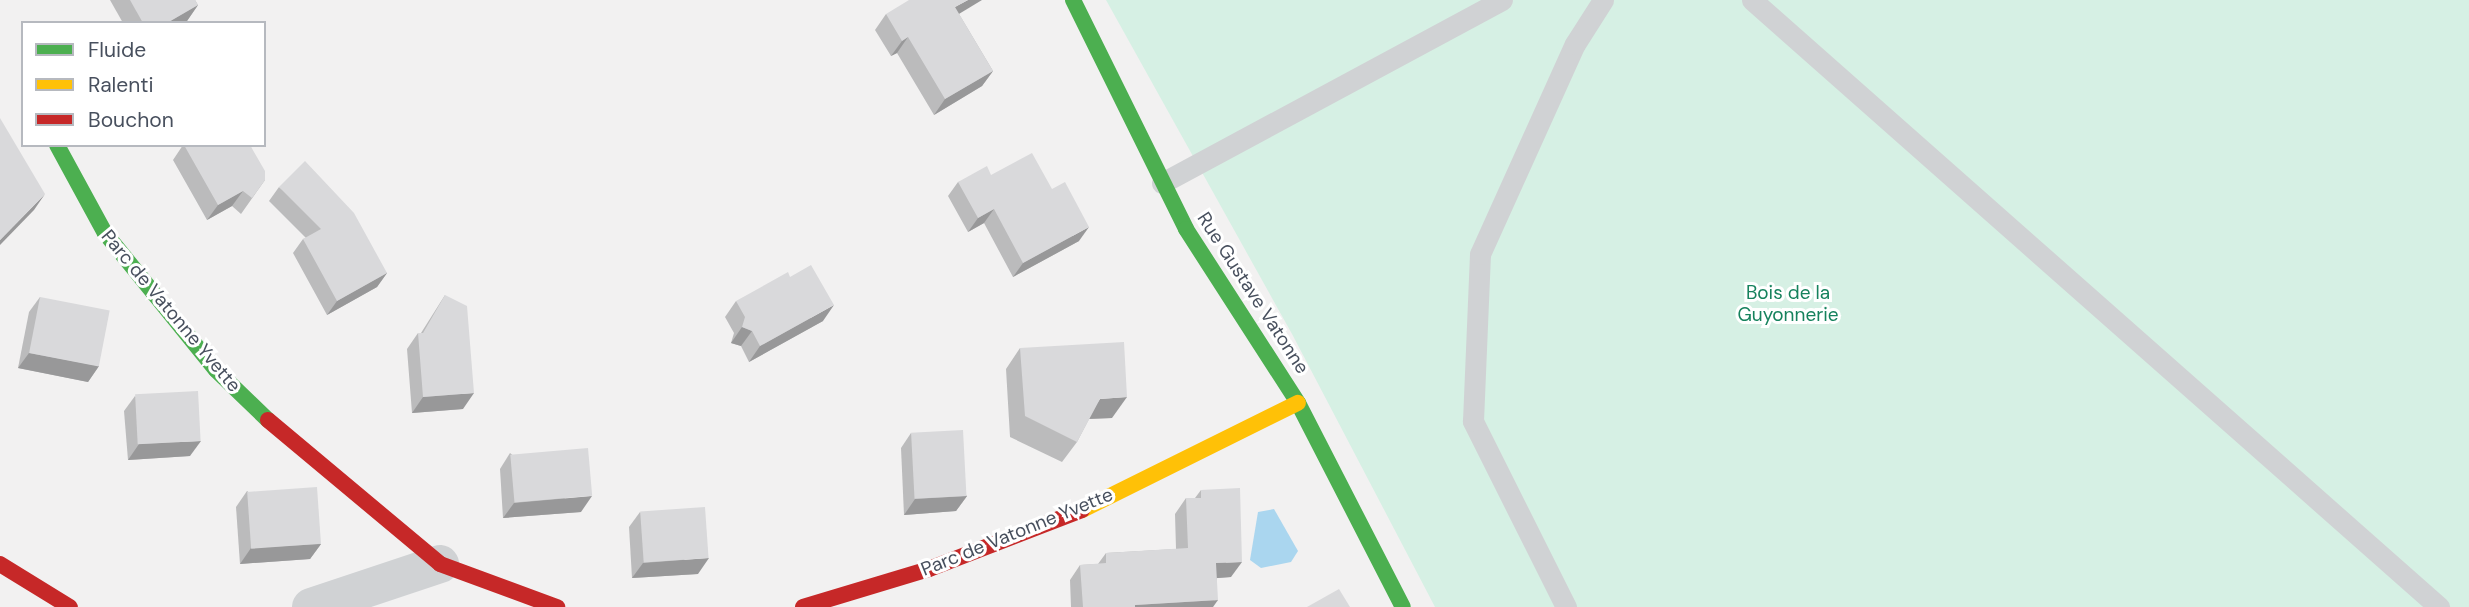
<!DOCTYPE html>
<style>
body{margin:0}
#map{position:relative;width:2469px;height:607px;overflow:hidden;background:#f2f1f1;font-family:"DM Sans",sans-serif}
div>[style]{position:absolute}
.green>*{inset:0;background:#d6f0e4}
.water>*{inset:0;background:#aad6ef}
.lane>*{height:21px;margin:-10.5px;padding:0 10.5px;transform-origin:10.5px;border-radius:10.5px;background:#d0d2d4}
.street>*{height:38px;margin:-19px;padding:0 19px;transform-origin:19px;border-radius:19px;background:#d0d2d4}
.fast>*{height:16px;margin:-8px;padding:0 8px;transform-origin:8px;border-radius:8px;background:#4caf50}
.slow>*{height:16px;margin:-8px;padding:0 8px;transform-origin:8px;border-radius:8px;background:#ffc107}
.jam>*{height:16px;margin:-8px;padding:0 8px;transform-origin:8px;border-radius:8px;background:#c62828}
.wall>*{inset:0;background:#bbbbbc}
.shaded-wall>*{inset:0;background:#989899}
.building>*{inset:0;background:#d9d9db;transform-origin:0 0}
span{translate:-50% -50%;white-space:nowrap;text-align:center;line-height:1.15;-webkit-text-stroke:6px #fff;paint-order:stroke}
.street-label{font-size:19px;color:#48505e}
.park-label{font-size:19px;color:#16825d}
.legend{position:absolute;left:21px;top:21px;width:245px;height:126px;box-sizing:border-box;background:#fff;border:2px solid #b6b9bf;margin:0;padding:9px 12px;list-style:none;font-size:21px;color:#48505e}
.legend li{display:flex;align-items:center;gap:14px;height:35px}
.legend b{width:35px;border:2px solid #b6b9bf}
</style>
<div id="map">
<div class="green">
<i style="clip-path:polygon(1106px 0,2469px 0,2469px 607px,1435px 607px,1292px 334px)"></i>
</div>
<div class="water">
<i style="clip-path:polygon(1274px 509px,1298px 551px,1291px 562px,1261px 568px,1250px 560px,1258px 512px)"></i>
</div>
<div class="lane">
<i style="left:1752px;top:0;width:917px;rotate:41.46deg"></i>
<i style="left:1162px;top:183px;width:386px;rotate:-28.3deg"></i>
<i style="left:1566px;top:607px;width:208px;rotate:-116.6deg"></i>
<i style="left:1473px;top:421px;width:167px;rotate:-87.6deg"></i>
<i style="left:1480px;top:254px;width:230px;rotate:-65.7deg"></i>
<i style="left:1575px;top:44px;width:52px;rotate:-57.5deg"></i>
</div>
<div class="street">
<i style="left:311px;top:607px;width:136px;rotate:-18.4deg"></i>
</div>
<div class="fast">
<i style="left:1073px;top:0;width:255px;rotate:63.7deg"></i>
<i style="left:1186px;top:229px;width:207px;rotate:57.2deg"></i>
<i style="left:1298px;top:403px;width:229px;rotate:62.8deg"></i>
<i style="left:57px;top:145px;width:100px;rotate:61.4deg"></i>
<i style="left:105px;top:233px;width:176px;rotate:51deg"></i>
<i style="left:216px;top:370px;width:72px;rotate:43.9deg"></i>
</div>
<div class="slow">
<i style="left:1082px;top:510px;width:241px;rotate:-26.4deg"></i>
</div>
<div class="jam">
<i style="left:268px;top:420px;width:224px;rotate:39.9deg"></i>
<i style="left:440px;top:564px;width:125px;rotate:20.2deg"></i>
<i style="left:0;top:564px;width:82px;rotate:31.6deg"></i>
<i style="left:803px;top:607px;width:132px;rotate:-16.8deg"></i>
<i style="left:929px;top:569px;width:164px;rotate:-21.1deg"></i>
</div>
<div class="wall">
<i style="clip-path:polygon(110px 0,195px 0,198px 5px,187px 21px,184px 23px,123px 23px)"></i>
<i style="clip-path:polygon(886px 14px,959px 14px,993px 71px,982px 86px,934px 115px,897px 53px,891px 56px,875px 30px)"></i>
<i style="clip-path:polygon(183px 145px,250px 145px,265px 180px,241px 214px,232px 206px,207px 220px,173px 160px)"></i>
<i style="clip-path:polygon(991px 175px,1079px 241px,1013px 277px,984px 223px,968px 232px,948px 196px,958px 182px)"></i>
<i style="clip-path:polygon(279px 187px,387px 273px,377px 287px,327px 315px,293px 253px,303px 239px,306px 238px,269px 201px)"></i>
<i style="clip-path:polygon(445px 295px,463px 409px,412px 413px,407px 349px,418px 333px,421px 333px)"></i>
<i style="clip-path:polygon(40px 297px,99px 366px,88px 382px,18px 368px,29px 312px)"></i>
<i style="clip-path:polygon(736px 301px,823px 321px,749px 362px,741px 346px,731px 343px,734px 333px,725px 317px)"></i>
<i style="clip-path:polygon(1020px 348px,1112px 418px,1089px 419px,1077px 442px,1062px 462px,1010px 437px,1006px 369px)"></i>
<i style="clip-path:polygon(135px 396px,190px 456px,128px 460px,124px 411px)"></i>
<i style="clip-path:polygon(911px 433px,967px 496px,956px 511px,904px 515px,901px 448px)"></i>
<i style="clip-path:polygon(510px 453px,581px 512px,503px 518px,500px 469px)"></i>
<i style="clip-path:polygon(1201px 490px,1231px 577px,1217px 578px,1213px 607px,1071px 607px,1070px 580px,1080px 565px,1098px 564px,1106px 553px,1176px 549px,1175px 514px,1186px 498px,1195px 498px)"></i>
<i style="clip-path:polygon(247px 491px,321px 544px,310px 559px,240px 564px,236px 507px)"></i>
<i style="clip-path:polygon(640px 512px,698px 574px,632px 578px,629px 527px)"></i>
</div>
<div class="shaded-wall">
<i style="clip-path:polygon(968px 0,982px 0,944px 23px,955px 7px)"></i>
<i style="clip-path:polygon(198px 5px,187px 21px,184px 23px,167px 23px)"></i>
<i style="clip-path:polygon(908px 37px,897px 53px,891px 56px,902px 41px)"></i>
<i style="clip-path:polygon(993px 71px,982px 86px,934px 115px,945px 99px)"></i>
<i style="clip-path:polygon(243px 191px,232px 206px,207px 220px,218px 205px)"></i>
<i style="clip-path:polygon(45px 194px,34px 210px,0 245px,0 240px)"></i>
<i style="clip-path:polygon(994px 209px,984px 223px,968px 232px,978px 218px)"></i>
<i style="clip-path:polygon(1089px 227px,1079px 241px,1013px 277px,1023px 263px)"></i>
<i style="clip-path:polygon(387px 273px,377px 287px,327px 315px,337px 301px)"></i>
<i style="clip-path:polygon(834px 305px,823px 321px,749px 362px,760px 346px)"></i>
<i style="clip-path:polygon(742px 327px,752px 331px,741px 346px,731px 343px)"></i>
<i style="clip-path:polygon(29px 353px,99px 366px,88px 382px,18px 368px)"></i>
<i style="clip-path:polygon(474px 393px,463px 409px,412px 413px,423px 397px)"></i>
<i style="clip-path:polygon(1127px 397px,1112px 418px,1086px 419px,1100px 399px)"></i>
<i style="clip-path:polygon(201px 441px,190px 456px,128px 460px,139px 444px)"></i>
<i style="clip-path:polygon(592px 496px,581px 512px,503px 518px,514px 503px)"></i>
<i style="clip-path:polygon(967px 496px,956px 511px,904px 515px,915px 499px)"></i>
<i style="clip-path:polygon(321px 544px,310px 559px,240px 564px,251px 548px)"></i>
<i style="clip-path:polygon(709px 558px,698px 574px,632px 578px,643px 563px)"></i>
<i style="clip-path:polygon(1242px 562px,1231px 577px,1205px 579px,1216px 563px)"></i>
<i style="clip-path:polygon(1218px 600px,1213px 607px,1134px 607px,1135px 605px)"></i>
</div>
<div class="building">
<i style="clip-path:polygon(130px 0,195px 0,198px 5px,167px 23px,143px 23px)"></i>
<i style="clip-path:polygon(909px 0,968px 0,955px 7px,993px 71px,945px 99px,908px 37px,902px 41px,886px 14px)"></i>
<i style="clip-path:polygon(0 118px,45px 194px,0 240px)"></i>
<i style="clip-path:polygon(184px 145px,250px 145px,265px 171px,265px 180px,252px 198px,243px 191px,218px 205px)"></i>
<i style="clip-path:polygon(1032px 153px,1052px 189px,1065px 182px,1089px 227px,1023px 263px,994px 209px,978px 218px,958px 182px,987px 166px,991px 175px)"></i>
<i style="clip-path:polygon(305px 161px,354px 213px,387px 273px,337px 301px,303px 239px,321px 229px,279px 187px)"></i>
<i style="clip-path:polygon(811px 265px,834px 305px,760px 346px,752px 331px,742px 327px,745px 317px,736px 301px,788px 272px,790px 277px)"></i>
<i style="clip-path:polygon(445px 295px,467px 306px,474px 393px,423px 397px,418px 333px,423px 333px)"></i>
<i style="left:40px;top:297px;width:71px;height:57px;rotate:11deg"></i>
<i style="clip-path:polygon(1124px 342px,1127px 397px,1100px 399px,1077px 442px,1025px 416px,1020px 348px)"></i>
<i style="left:198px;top:391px;width:50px;height:63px;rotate:87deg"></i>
<i style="left:963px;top:430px;width:66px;height:52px;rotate:87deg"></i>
<i style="left:588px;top:448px;width:48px;height:78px;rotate:85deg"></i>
<i style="left:317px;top:487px;width:57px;height:70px;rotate:86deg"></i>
<i style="clip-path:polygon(1240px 488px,1242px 562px,1216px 563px,1218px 600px,1135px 605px,1135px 607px,1083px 607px,1080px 565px,1106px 563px,1106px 553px,1188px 548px,1186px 498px,1201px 498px,1201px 490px)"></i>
<i style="left:705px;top:507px;width:51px;height:65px;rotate:86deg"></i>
<i style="clip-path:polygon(1339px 589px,1350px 607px,1307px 607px)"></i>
</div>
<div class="street-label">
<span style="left:1253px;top:293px;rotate:57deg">Rue Gustave Vatonne</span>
<span style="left:171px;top:311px;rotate:50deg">Parc de Vatonne Yvette</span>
<span style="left:1017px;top:532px;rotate:-22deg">Parc de Vatonne Yvette</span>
</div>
<div class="park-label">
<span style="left:1788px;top:304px">Bois de la<br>Guyonnerie</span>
</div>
<ul class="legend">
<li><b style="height:9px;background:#4caf50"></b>Fluide</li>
<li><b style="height:9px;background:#ffc107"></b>Ralenti</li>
<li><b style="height:9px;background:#c62828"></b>Bouchon</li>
</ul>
</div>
